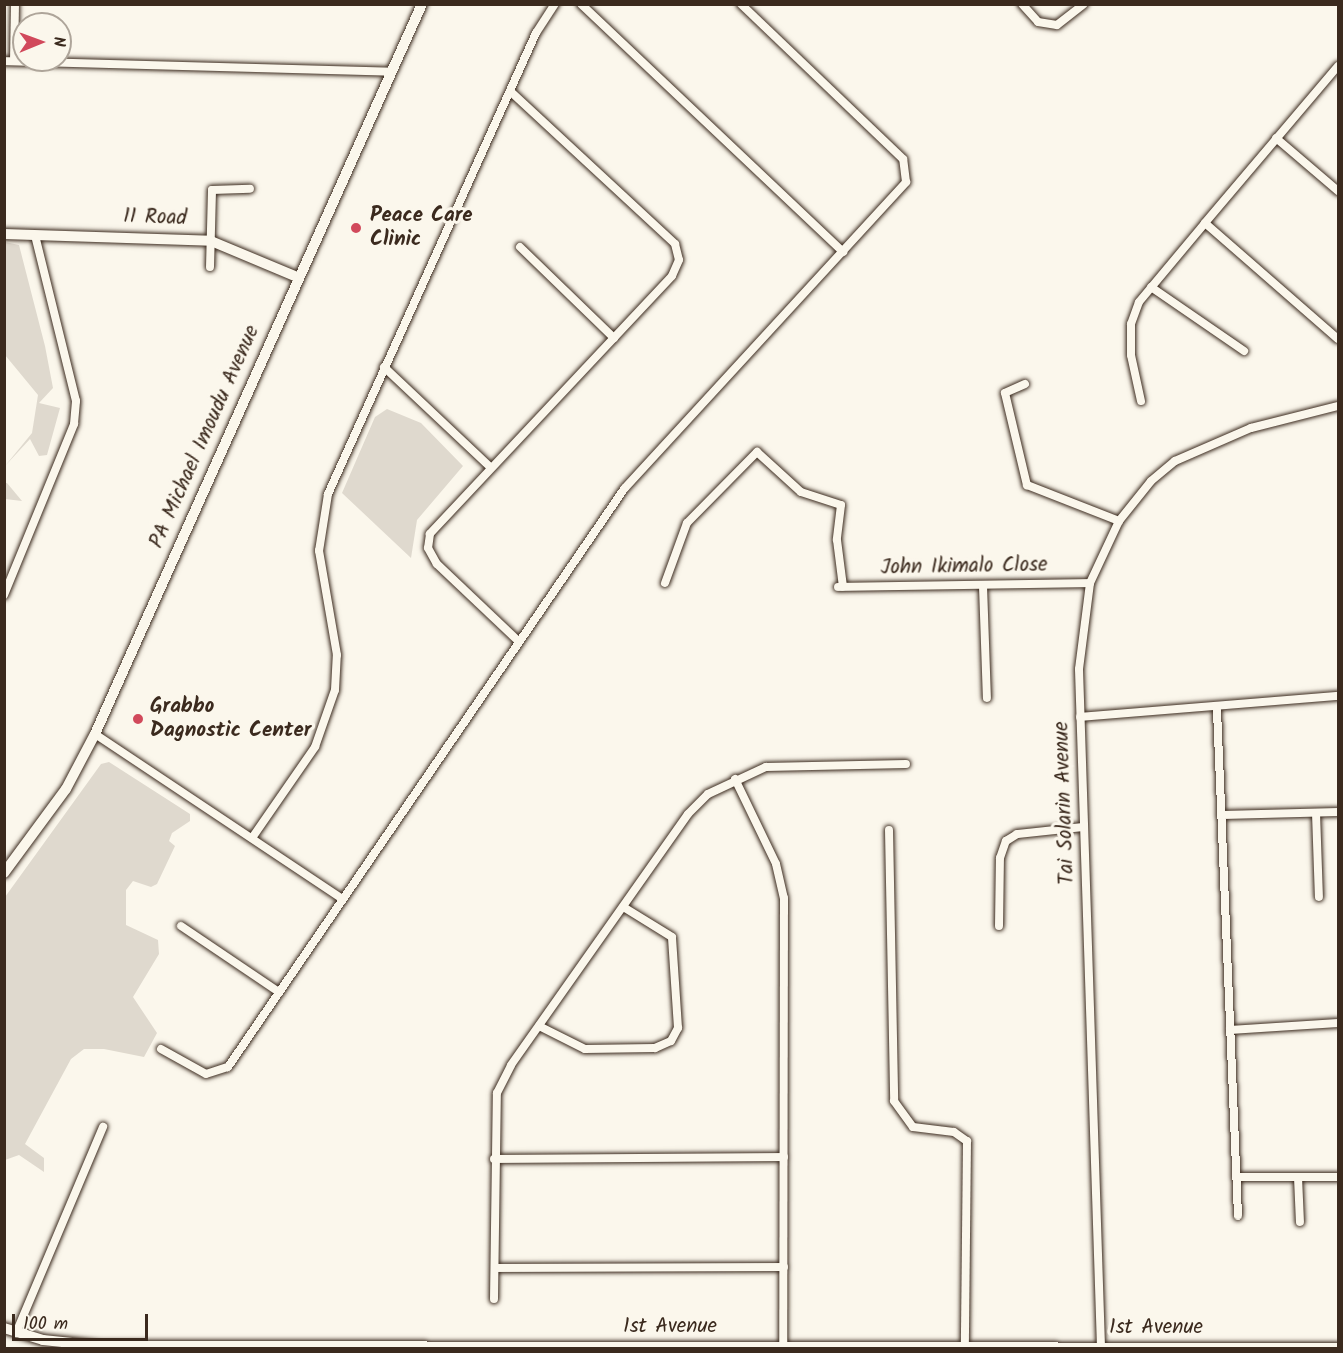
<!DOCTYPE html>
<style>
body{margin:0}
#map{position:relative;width:1343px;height:1353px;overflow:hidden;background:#fbf7ec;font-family:Kalam,sans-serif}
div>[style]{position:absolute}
.green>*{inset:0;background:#dfd9ce}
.roads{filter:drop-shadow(0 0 2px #3b2a1e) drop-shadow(0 0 2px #3b2a1e)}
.minor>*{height:8px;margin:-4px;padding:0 4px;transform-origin:4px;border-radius:4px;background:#fbf7ec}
.tertiary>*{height:10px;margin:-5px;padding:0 5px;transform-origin:5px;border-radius:5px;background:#fbf7ec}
.dots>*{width:16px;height:16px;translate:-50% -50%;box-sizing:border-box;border:3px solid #fbf7ec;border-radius:50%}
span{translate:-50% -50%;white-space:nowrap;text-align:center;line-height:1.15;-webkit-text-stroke:6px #fbf7ec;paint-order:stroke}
.poi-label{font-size:21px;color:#3b2a1e;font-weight:700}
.left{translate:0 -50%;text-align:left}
.street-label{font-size:21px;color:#3b2a1e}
.frame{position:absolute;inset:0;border:6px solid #3b2a1e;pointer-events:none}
.north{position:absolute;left:12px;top:12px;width:60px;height:60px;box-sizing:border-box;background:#fbf7ec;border:2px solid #aea59a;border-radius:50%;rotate:89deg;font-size:16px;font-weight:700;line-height:24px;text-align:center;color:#3b2a1e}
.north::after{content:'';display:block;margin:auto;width:21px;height:27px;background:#d1495b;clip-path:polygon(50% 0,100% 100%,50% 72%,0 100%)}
.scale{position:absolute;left:12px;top:1314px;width:136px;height:27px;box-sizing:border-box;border:3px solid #3b2a1e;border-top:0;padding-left:8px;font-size:18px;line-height:21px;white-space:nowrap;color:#3b2a1e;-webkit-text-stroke:4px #fbf7ec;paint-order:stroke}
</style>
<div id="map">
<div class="green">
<i style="clip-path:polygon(5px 242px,19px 245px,45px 346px,53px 388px,39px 403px,60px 408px,47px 455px,39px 456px,30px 439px,5px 466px,32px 433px,38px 395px,5px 355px)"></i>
<i style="clip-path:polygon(387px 409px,421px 423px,463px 466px,417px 520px,411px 558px,342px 493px,375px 417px)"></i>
<i style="clip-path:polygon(5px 483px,7px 483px,22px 501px,5px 499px)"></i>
<i style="clip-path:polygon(109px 762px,190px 814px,190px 821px,172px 833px,169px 841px,175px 846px,157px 884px,151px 887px,133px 881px,126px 890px,126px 925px,158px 940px,159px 954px,133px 997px,157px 1033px,144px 1057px,104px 1049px,84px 1049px,71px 1059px,25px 1144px,44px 1158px,44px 1172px,19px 1155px,5px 1160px,5px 897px,101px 764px)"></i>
</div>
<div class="roads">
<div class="minor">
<i style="left:581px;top:4px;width:361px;rotate:43.4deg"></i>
<i style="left:1022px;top:4px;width:24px;rotate:48deg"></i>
<i style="left:1038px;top:22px;width:19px;rotate:9deg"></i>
<i style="left:1057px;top:25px;width:34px;rotate:-38deg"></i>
<i style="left:4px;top:61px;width:385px;rotate:1.6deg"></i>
<i style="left:14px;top:61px;width:57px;rotate:-89deg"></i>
<i style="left:1338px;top:66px;width:206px;rotate:130.3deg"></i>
<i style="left:1205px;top:223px;width:176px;rotate:41.1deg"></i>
<i style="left:510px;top:91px;width:225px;rotate:42.8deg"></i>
<i style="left:675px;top:244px;width:16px;rotate:76deg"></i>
<i style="left:679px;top:260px;width:17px;rotate:114deg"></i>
<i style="left:672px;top:276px;width:354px;rotate:133.2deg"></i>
<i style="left:430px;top:534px;width:14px;rotate:98deg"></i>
<i style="left:428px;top:548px;width:18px;rotate:61deg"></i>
<i style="left:437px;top:564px;width:110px;rotate:43.5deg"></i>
<i style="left:1276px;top:138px;width:82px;rotate:40.5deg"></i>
<i style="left:520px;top:247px;width:131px;rotate:44.1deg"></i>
<i style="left:210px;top:267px;width:77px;rotate:-88.5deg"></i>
<i style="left:212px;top:190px;width:38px;rotate:-2deg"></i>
<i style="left:1151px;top:287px;width:113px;rotate:34.5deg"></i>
<i style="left:384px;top:367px;width:146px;rotate:43.3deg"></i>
<i style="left:1025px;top:384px;width:22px;rotate:156deg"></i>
<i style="left:1005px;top:393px;width:95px;rotate:76.6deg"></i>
<i style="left:1027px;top:485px;width:99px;rotate:21.4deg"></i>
<i style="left:1141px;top:401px;width:47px;rotate:-102.3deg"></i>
<i style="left:1131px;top:355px;width:31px;rotate:-90deg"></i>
<i style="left:1131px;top:324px;width:23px;rotate:-70deg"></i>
<i style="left:1139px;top:302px;width:103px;rotate:-50.1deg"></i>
<i style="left:665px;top:583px;width:64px;rotate:-69.9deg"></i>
<i style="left:687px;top:523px;width:100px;rotate:-45.4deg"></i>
<i style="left:757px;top:452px;width:59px;rotate:42.3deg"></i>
<i style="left:801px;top:492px;width:42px;rotate:18deg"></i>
<i style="left:841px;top:505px;width:35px;rotate:97deg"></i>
<i style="left:837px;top:540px;width:47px;rotate:82.7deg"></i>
<i style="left:983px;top:586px;width:112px;rotate:88deg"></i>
<i style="left:838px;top:587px;width:252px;rotate:-0.9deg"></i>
<i style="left:4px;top:595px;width:185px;rotate:-67.7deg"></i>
<i style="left:74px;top:424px;width:23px;rotate:-85deg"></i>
<i style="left:76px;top:401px;width:171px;rotate:-103.9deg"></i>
<i style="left:1217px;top:710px;width:506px;rotate:87.62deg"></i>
<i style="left:1080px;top:717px;width:259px;rotate:-4.7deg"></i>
<i style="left:95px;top:734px;width:297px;rotate:33.7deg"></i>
<i style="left:735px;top:779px;width:94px;rotate:64.2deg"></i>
<i style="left:776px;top:864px;width:35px;rotate:77deg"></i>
<i style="left:784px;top:898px;width:449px;rotate:90.1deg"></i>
<i style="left:1316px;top:813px;width:84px;rotate:88deg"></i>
<i style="left:1223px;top:815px;width:115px;rotate:-1.5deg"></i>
<i style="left:889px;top:830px;width:271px;rotate:88.9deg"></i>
<i style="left:894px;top:1101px;width:32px;rotate:54deg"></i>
<i style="left:913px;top:1127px;width:41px;rotate:7deg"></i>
<i style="left:954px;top:1132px;width:16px;rotate:35deg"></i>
<i style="left:967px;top:1141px;width:206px;rotate:90.6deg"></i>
<i style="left:252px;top:838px;width:111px;rotate:-55.3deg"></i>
<i style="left:315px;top:747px;width:60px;rotate:-70.7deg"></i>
<i style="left:335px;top:690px;width:35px;rotate:-87deg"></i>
<i style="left:337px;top:655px;width:106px;rotate:-99.8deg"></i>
<i style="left:319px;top:551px;width:58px;rotate:-81deg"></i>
<i style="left:328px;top:494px;width:506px;rotate:-65.72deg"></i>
<i style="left:536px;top:33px;width:35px;rotate:-57deg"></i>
<i style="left:181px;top:926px;width:118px;rotate:34deg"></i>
<i style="left:999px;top:926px;width:68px;rotate:-89.2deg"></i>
<i style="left:1000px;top:858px;width:18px;rotate:-71deg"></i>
<i style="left:1006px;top:841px;width:13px;rotate:-32deg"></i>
<i style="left:1017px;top:834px;width:67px;rotate:-6deg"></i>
<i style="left:539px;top:1026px;width:51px;rotate:26.6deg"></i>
<i style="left:585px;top:1049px;width:70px;rotate:-0.8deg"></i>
<i style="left:655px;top:1048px;width:17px;rotate:-24deg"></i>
<i style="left:671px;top:1041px;width:15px;rotate:-62deg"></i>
<i style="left:678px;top:1028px;width:91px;rotate:-93.8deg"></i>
<i style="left:672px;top:937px;width:55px;rotate:-148.3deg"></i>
<i style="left:1230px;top:1030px;width:108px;rotate:-3.7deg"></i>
<i style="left:161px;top:1049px;width:51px;rotate:29.1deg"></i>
<i style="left:206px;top:1074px;width:23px;rotate:-18deg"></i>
<i style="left:228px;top:1067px;width:701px;rotate:-55.58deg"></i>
<i style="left:624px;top:489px;width:417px;rotate:-47.4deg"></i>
<i style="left:906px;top:182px;width:23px;rotate:-97deg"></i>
<i style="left:903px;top:159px;width:224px;rotate:-136.3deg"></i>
<i style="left:494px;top:1159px;width:290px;rotate:-0.4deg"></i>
<i style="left:1237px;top:1177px;width:101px"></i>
<i style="left:1298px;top:1177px;width:45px;rotate:87.5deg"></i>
<i style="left:495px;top:1268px;width:289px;rotate:-0.2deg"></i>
<i style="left:494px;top:1299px;width:206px;rotate:-89.2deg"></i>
<i style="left:497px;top:1093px;width:31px;rotate:-63deg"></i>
<i style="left:511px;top:1065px;width:307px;rotate:-54.8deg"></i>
<i style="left:688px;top:814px;width:28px;rotate:-45deg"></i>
<i style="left:708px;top:794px;width:64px;rotate:-25deg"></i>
<i style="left:766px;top:767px;width:140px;rotate:-1.2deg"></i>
<i style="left:16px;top:1333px;width:224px;rotate:-67.1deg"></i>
<i style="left:1101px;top:1347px;width:678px;rotate:-91.86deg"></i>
<i style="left:1079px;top:669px;width:87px;rotate:-82.7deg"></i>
<i style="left:1090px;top:583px;width:68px;rotate:-64.9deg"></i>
<i style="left:1119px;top:521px;width:51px;rotate:-51.3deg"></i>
<i style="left:1151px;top:481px;width:31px;rotate:-40deg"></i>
<i style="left:1175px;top:461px;width:83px;rotate:-23.5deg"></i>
<i style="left:1251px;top:428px;width:90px;rotate:-14.2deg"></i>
</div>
<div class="tertiary">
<i style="left:4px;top:234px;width:207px;rotate:1.9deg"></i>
<i style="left:211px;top:241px;width:93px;rotate:22.7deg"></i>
<i style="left:4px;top:873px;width:104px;rotate:-53.6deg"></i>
<i style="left:66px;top:789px;width:62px;rotate:-62.2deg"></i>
<i style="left:95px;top:734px;width:800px;rotate:-65.87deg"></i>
<i style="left:4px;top:1328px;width:41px;rotate:17.1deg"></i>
<i style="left:43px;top:1340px;width:58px;rotate:5.9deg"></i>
<i style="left:101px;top:1346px;width:1237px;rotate:0.09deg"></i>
</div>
</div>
<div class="dots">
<i style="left:356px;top:228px;background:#d1495b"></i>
<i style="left:138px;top:719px;background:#d1495b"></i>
</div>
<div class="poi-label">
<span class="left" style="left:370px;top:228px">Peace Care<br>Clinic</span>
<span class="left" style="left:150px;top:719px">Grabbo<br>Dagnostic Center</span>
</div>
<div class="street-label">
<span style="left:155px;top:218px;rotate:2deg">11 Road</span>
<span style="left:205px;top:437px;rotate:-66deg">PA Michael Imoudu Avenue</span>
<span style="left:964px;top:567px;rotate:-1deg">John Ikimalo Close</span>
<span style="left:1065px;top:803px;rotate:-92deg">Tai Solarin Avenue</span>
<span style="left:670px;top:1327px">1st Avenue</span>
<span style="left:1156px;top:1328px">1st Avenue</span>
</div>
<div class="frame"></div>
<div class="north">N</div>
<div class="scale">100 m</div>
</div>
